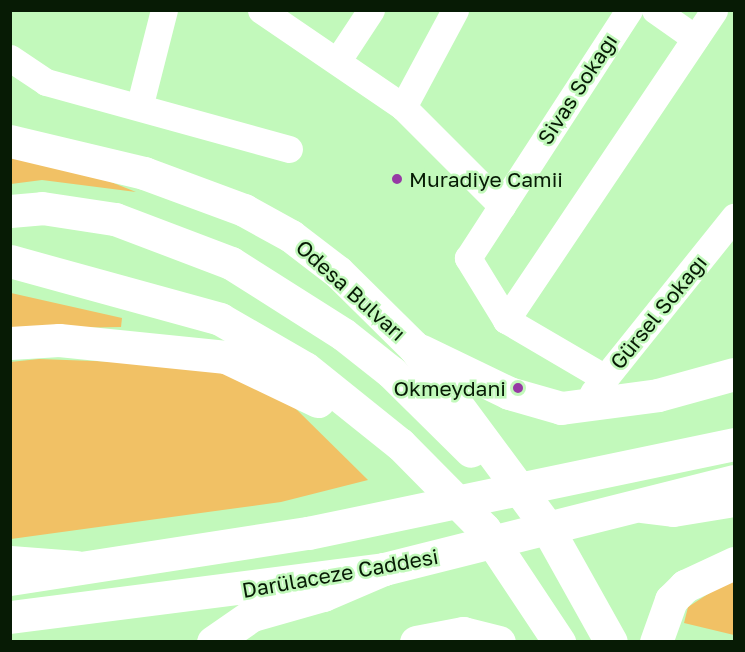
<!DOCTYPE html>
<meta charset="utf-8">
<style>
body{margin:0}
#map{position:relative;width:745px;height:652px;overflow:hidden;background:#c2f9bb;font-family:"Golos Text",sans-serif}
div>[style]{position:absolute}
.green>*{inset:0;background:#f1c165}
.street>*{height:27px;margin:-13.5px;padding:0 13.5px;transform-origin:13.5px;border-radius:13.5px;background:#fff}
.secondary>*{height:33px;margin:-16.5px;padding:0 16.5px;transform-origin:16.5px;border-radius:16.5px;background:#fff}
.primary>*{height:33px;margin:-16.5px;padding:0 16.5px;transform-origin:16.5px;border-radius:16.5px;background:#fff}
.highway>*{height:33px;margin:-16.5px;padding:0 16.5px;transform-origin:16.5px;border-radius:16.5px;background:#fff}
.dots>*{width:16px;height:16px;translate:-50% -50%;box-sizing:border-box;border:3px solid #c2f9bb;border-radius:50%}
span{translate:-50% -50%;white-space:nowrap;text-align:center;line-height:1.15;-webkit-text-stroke:5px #c2f9bb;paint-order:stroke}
.street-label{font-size:21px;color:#071b05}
.poi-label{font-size:21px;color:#071b05}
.left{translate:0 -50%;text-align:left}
.right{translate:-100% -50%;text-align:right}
.frame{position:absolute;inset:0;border:12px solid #071b05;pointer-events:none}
</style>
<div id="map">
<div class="green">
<i style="clip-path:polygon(10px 157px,76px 168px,136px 192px,42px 180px,11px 184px)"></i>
<i style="clip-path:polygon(11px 293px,122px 318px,121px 327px,11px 329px)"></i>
<i style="clip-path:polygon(39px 359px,148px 363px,230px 374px,290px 403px,368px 480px,281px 502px,11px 539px,10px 362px)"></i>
<i style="clip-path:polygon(734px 577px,734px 635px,684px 623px,688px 607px)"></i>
</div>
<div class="street">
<i style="left:261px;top:10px;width:172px;rotate:34.3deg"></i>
<i style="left:403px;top:107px;width:140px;rotate:45deg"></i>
<i style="left:655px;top:10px;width:49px;rotate:35deg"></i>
<i style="left:10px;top:58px;width:43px;rotate:33.7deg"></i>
<i style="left:46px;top:82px;width:252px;rotate:15.4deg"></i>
<i style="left:338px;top:60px;width:60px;rotate:-56.6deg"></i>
<i style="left:140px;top:104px;width:97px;rotate:-75.7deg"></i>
<i style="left:403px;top:107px;width:110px;rotate:-61.8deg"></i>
<i style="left:506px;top:320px;width:73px;rotate:-121.5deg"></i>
<i style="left:468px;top:258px;width:296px;rotate:-57deg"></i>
<i style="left:605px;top:378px;width:115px;rotate:-149.6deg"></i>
<i style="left:506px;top:320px;width:373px;rotate:-56.1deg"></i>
<i style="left:593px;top:393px;width:226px;rotate:-51.3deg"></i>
</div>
<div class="secondary">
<i style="left:10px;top:579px;width:302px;rotate:-8.8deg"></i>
<i style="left:308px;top:533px;width:435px;rotate:-11.8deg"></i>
<i style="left:10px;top:617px;width:377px;rotate:-7.3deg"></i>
<i style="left:384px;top:569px;width:361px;rotate:-14.1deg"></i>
</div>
<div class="primary">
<i style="left:10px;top:141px;width:138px;rotate:13.4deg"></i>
<i style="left:144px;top:173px;width:107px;rotate:20.3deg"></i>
<i style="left:244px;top:210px;width:54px;rotate:29deg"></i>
<i style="left:291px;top:236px;width:59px;rotate:37.5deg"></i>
<i style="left:338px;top:272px;width:107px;rotate:44.6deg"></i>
<i style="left:414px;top:347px;width:220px;rotate:53.5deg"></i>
<i style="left:10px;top:211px;width:32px;rotate:-5deg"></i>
<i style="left:42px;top:208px;width:74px;rotate:8.6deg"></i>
<i style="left:115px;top:219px;width:124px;rotate:20.8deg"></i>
<i style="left:231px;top:263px;width:133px;rotate:32.4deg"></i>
<i style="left:343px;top:334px;width:61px;rotate:38.4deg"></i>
<i style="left:391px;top:372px;width:112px;rotate:44.6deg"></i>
<i style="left:10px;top:261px;width:218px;rotate:15.4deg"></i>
<i style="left:220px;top:319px;width:98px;rotate:30deg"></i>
<i style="left:305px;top:368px;width:122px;rotate:38.7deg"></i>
<i style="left:10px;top:343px;width:49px;rotate:-3.5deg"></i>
<i style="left:59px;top:340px;width:168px;rotate:5.8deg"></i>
<i style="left:226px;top:357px;width:102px;rotate:25.6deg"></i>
<i style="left:422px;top:351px;width:97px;rotate:25.8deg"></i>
<i style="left:509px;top:393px;width:54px;rotate:16.1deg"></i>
<i style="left:561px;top:408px;width:98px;rotate:-7.6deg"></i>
<i style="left:658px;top:395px;width:79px;rotate:-15.4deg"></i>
<i style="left:642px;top:506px;width:31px;rotate:7deg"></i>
<i style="left:673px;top:510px;width:62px;rotate:-9.3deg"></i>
<i style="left:10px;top:562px;width:66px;rotate:4.3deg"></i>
<i style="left:213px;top:642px;width:47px;rotate:-34.7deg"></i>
<i style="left:252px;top:615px;width:74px;rotate:-15.7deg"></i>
<i style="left:323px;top:595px;width:66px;rotate:-23.1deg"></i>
<i style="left:416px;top:642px;width:48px;rotate:-10.8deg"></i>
<i style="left:463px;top:633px;width:37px;rotate:14deg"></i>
<i style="left:656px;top:642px;width:45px;rotate:-70.3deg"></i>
<i style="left:671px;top:600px;width:20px;rotate:-45deg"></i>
<i style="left:685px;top:586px;width:54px;rotate:-25.1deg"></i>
</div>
<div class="highway">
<i style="left:400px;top:444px;width:120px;rotate:45.3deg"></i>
<i style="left:484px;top:529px;width:136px;rotate:56.4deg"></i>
<i style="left:545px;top:524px;width:135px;rotate:60.8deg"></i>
</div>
<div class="dots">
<i style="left:397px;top:179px;background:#963aa4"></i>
<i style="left:518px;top:388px;background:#963aa4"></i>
</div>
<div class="street-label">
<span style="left:577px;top:89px;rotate:-57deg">Sivas Sokağı</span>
<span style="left:351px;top:290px;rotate:42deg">Odesa Bulvarı</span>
<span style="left:658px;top:312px;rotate:-51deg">Gürsel Sokağı</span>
<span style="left:340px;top:573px;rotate:-10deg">Darülaceze Caddesi</span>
</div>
<div class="poi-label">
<span class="left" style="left:409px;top:179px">Muradiye Camii</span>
<span class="right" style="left:506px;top:388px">Okmeydani</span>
</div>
<div class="frame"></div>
</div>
